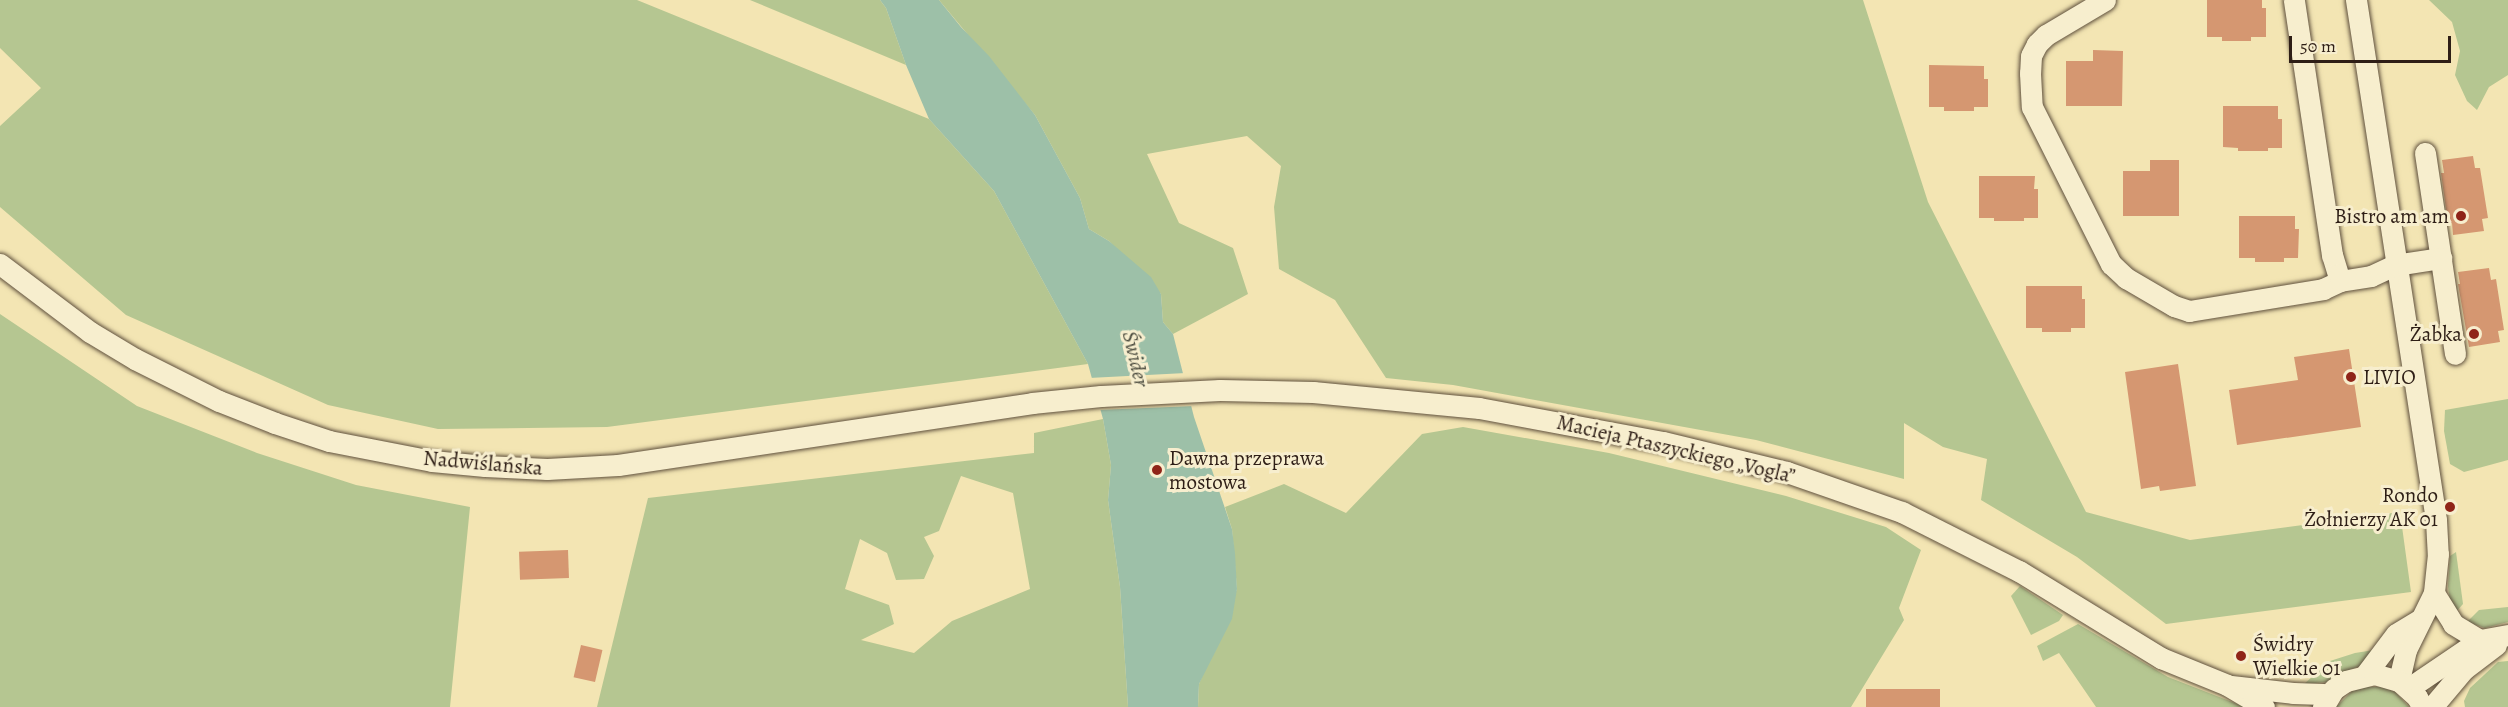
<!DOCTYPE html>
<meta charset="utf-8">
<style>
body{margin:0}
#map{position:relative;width:2508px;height:707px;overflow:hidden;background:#f3e5b3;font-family:Alegreya,serif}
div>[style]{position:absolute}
.green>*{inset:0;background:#b5c691}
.water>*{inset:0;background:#9dc0a8}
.pier>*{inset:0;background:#f3e5b3}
.building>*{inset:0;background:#d59771;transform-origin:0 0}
.roads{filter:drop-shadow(0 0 2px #5f503d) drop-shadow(0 0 2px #5f503d)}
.minor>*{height:21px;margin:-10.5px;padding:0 10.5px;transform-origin:10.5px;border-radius:10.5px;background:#f7eece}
.dots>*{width:16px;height:16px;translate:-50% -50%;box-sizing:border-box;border:3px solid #f7eece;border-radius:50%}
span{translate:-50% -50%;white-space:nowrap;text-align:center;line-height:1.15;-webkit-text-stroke:6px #f7eece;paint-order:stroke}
.poi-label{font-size:21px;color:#2e1e16}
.right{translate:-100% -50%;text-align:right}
.left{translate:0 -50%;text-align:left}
.street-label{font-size:21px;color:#2e1e16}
.water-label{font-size:22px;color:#4f4f42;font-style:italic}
.scale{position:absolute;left:2289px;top:36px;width:162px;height:27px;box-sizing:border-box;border:3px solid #2e1e16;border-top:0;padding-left:8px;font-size:18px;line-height:21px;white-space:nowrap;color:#2e1e16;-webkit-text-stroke:4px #f7eece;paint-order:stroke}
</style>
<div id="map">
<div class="green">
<i style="clip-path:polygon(0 0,637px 0,929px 119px,994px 191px,1088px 364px,607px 427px,438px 429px,328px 405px,126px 315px,0 207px,0 126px,41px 88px,0 48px)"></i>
<i style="clip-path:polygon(750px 0,880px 0,886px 8px,906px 65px)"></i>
<i style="clip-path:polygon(939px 0,1863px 0,1928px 202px,2086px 512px,2190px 540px,2400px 512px,2411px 592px,2166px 624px,2077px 557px,1981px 500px,1987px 459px,1943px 447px,1904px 423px,1904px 479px,1756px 440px,1453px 385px,1386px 378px,1335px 300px,1279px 269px,1274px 207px,1281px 166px,1247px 136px,1147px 154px,1179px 223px,1233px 248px,1248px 294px,1173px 334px,1163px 322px,1161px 294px,1109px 241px,1089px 229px,1080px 198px,1035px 115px)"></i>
<i style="clip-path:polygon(2429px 0,2508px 0,2508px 75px,2489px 87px,2477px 110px,2467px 101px,2455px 75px,2460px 51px,2452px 22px)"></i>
<i style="clip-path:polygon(0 314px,137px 406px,257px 453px,356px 485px,470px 507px,450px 707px,0 707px)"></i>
<i style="clip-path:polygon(2508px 399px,2508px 460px,2464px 472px,2450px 464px,2444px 431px,2445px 410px)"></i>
<i style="clip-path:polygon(evenodd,1103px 419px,1111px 465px,1108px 500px,1120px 587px,1128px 707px,597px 707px,648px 498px,1034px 453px,1034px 433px,1103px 419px,961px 476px,1013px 493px,1030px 589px,952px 621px,914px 653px,861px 640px,894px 624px,889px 605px,845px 589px,860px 539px,887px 553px,896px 580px,924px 579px,934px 556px,924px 537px,939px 531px,961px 476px)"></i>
<i style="clip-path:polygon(1463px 427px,1609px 453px,1786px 496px,1886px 527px,1921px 550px,1899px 608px,1904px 620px,1851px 707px,1198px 707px,1199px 684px,1237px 589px,1232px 529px,1225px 507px,1284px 484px,1346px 513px,1422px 434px)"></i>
<i style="clip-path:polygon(2456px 552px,2463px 604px,2455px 613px,2450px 603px,2448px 586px,2450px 556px)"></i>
<i style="clip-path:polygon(2020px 586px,2063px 615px,2059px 621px,2031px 635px,2011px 596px)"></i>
<i style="clip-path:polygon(2508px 607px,2508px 622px,2485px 628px,2467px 622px,2479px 610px)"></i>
<i style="clip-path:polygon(2078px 624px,2168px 677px,2245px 707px,2096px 707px,2059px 653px,2043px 661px,2037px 646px)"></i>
<i style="clip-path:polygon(2374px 650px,2360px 666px,2338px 674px,2327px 682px,2304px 684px,2330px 661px,2355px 653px)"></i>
<i style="clip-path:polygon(2508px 661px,2508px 707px,2465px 707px,2464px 701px,2470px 688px,2498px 662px)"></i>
<i style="clip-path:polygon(2367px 687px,2382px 687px,2395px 692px,2409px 707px,2336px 707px,2352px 691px)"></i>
</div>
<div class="water">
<i style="clip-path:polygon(880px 0,939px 0,961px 27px,989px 56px,1035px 115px,1080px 198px,1089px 229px,1109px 241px,1151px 277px,1161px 294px,1163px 322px,1173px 334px,1194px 417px,1232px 529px,1235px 553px,1237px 589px,1232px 619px,1199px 684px,1198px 707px,1128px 707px,1120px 587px,1108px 500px,1111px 465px,1103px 419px,1088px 364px,994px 191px,929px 119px,906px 65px,886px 8px)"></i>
</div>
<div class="pier">
<i style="clip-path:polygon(1186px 373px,1194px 406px,1098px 410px,1089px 378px)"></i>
</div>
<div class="building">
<i style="clip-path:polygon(2207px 0,2262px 0,2262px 8px,2266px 8px,2266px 37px,2251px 37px,2251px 41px,2222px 41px,2222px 37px,2207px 37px)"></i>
<i style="clip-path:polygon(2093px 50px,2123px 51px,2122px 106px,2066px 106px,2066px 61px,2093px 61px)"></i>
<i style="clip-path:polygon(1929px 65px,1984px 66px,1984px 79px,1988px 79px,1988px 107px,1974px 107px,1974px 111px,1944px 111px,1944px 107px,1929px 107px)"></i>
<i style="clip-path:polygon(2223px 106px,2278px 106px,2278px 119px,2282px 119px,2282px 148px,2268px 148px,2268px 151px,2238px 151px,2238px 148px,2223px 147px)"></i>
<i style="clip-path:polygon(2473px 156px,2475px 168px,2480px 168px,2488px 218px,2482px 219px,2484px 231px,2453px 235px,2452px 223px,2448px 224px,2441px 173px,2444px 173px,2442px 160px)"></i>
<i style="clip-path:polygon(2150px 160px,2179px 160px,2179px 216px,2123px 216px,2123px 171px,2150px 171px)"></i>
<i style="clip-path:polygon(1979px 176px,2035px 176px,2034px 189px,2038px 189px,2038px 218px,2024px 218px,2024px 221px,1994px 221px,1994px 218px,1979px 218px)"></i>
<i style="clip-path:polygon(2239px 216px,2295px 216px,2295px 229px,2299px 229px,2298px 258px,2284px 258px,2284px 262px,2255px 262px,2255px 258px,2239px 258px)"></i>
<i style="clip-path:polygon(2489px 268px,2491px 280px,2496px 279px,2504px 330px,2498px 331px,2500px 342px,2469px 347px,2458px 284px,2460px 284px,2458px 272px)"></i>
<i style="clip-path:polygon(2026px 286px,2082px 286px,2082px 299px,2085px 299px,2085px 328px,2071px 328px,2071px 332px,2042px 332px,2042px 328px,2026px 328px)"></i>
<i style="clip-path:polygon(2349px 349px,2361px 427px,2237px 445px,2229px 390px,2298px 380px,2294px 357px)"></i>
<i style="clip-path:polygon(2178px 364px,2196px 486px,2160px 491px,2159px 486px,2141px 489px,2125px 372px)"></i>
<i style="left:568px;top:550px;width:28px;height:49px;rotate:88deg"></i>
<i style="left:581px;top:645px;width:22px;height:33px;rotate:13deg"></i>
<i style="left:1866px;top:689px;width:74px;height:18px"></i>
</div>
<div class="roads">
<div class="minor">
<i style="left:2105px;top:0;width:69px;rotate:149.3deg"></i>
<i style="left:2046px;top:35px;width:13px;rotate:135deg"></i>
<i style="left:2037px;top:44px;width:13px;rotate:117deg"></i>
<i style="left:2031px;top:56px;width:17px;rotate:93deg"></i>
<i style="left:2030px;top:73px;width:34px;rotate:87deg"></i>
<i style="left:2032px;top:107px;width:176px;rotate:63.3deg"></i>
<i style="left:2111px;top:264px;width:21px;rotate:43deg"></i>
<i style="left:2126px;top:278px;width:56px;rotate:30.3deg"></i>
<i style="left:2174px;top:306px;width:16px;rotate:18deg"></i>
<i style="left:2189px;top:311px;width:136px;rotate:-9.3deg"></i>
<i style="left:2323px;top:289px;width:19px;rotate:-25deg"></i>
<i style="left:2340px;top:281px;width:27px;rotate:-107deg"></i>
<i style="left:2332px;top:255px;width:258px;rotate:-98.5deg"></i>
<i style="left:2356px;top:0;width:526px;rotate:81.25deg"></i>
<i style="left:2436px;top:520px;width:34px;rotate:87deg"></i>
<i style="left:2438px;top:554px;width:39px;rotate:96deg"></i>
<i style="left:2434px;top:593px;width:64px;rotate:116.2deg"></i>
<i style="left:2406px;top:650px;width:32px;rotate:103deg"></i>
<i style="left:2425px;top:153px;width:203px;rotate:81.5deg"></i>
<i style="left:0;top:264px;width:113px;rotate:37.1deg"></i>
<i style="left:90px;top:332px;width:52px;rotate:31deg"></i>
<i style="left:135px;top:359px;width:94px;rotate:26.6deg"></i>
<i style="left:219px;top:401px;width:60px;rotate:21.4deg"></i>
<i style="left:275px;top:423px;width:57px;rotate:18.4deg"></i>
<i style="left:329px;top:441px;width:105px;rotate:11deg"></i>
<i style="left:432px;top:461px;width:53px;rotate:5.4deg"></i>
<i style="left:485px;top:466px;width:62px;rotate:2.8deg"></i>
<i style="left:547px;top:469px;width:71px;rotate:-3.2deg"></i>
<i style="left:618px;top:465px;width:419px;rotate:-8.5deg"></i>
<i style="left:1032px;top:403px;width:69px;rotate:-5.8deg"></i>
<i style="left:1101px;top:396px;width:119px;rotate:-2.9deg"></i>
<i style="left:1220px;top:390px;width:93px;rotate:1.2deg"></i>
<i style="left:1313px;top:392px;width:167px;rotate:5.5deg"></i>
<i style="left:1479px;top:408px;width:187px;rotate:10.5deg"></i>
<i style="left:1663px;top:442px;width:128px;rotate:13.6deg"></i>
<i style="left:1787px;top:472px;width:122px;rotate:19.2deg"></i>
<i style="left:1902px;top:512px;width:131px;rotate:26.8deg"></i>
<i style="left:2019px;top:571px;width:167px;rotate:31.5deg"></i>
<i style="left:2161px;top:658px;width:71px;rotate:22.2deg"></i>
<i style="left:2227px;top:685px;width:43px;rotate:30.7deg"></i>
<i style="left:2340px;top:281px;width:31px;rotate:-9deg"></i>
<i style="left:2371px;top:276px;width:26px;rotate:-25deg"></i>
<i style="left:2395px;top:265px;width:47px;rotate:-8.7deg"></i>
<i style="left:2434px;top:593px;width:36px;rotate:58deg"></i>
<i style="left:2453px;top:624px;width:31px;rotate:31deg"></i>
<i style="left:2365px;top:675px;width:51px;rotate:-52.9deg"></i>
<i style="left:2396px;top:634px;width:27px;rotate:-31deg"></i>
<i style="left:2231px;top:686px;width:62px;rotate:6.4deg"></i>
<i style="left:2293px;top:693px;width:37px;rotate:2deg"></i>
<i style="left:2409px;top:688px;width:86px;rotate:-34.1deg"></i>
<i style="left:2480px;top:640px;width:28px;rotate:-10deg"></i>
<i style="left:2323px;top:707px;width:21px;rotate:-59deg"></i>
<i style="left:2334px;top:689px;width:14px;rotate:-34deg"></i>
<i style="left:2346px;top:681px;width:29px;rotate:-14deg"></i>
<i style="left:2374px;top:674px;width:26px;rotate:16deg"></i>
<i style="left:2399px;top:681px;width:24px;rotate:42deg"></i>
<i style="left:2417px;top:697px;width:11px;rotate:63deg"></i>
<i style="left:2432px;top:707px;width:50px;rotate:-49.9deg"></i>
<i style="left:2464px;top:669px;width:40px;rotate:-37deg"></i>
</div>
</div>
<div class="dots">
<i style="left:2461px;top:216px;background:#8f2418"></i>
<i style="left:2474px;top:334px;background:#8f2418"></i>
<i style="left:2351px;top:377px;background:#8f2418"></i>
<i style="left:1157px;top:470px;background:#8f2418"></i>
<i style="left:2450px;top:507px;background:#8f2418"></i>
<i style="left:2241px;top:656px;background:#8f2418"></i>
</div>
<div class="poi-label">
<span class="right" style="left:2449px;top:216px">Bistro am am</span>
<span class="right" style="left:2462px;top:334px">Żabka</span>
<span class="left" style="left:2363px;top:377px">LIVIO</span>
<span class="left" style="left:1169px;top:470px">Dawna przeprawa<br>mostowa</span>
<span class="right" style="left:2438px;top:507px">Rondo<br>Żołnierzy AK 01</span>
<span class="left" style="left:2253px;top:656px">Świdry<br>Wielkie 01</span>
</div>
<div class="street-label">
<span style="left:1676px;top:449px;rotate:13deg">Macieja Ptaszyckiego „Vogla”</span>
<span style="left:483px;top:463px;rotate:5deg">Nadwiślańska</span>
</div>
<div class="water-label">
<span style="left:1135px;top:359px;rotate:77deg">Świder</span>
</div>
<div class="scale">50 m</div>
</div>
